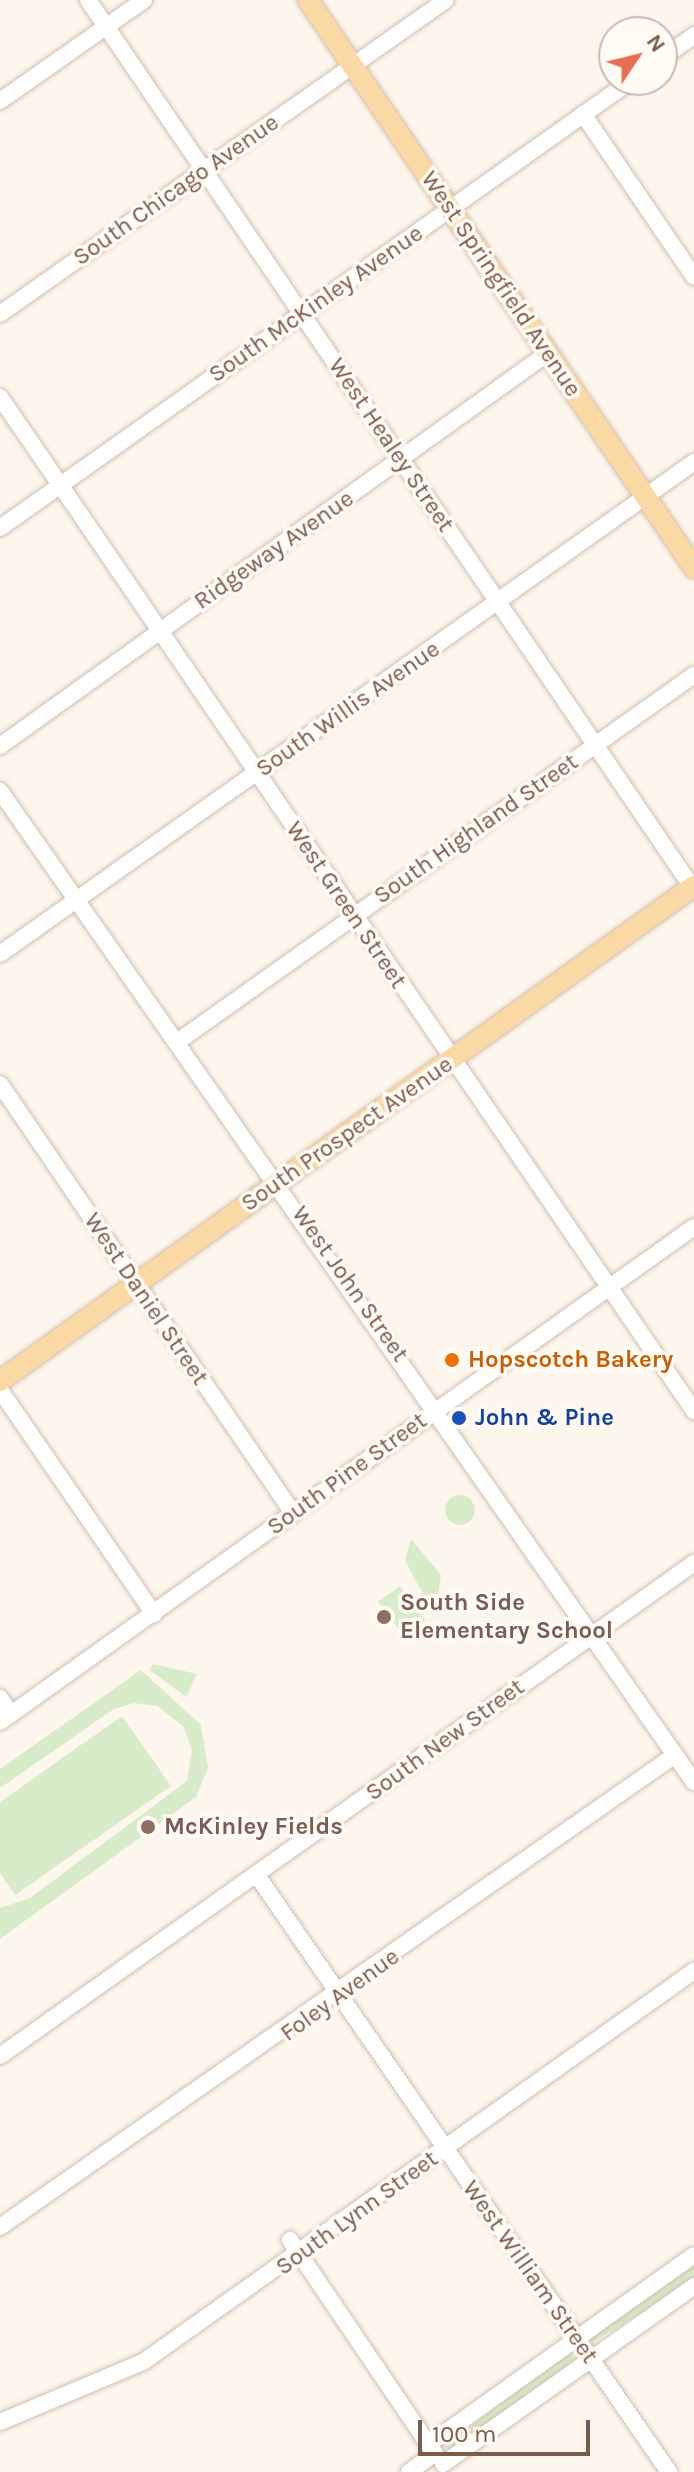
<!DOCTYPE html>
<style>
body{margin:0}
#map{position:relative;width:694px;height:2472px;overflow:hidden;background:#fdf6ec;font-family:Karla,sans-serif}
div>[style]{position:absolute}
.green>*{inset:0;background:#d8ecc9;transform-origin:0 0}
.round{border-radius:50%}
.roads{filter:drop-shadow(0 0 2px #d1beb0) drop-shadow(0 0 2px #d1beb0)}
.minor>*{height:16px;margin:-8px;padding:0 8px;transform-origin:8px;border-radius:8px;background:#fff}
.major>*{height:20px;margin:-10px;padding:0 10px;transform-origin:10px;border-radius:10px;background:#fbd9a5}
.dots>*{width:22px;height:22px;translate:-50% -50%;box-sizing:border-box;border:4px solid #fffaf3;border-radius:50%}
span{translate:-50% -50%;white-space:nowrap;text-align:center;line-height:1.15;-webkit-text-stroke:7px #fffaf3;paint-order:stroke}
.street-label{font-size:24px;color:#7a5c4d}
.food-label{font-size:24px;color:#c56008;font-weight:700}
.left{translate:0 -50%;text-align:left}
.transit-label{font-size:24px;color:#164399;font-weight:700}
.education-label{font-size:24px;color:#785e54;font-weight:700}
.north{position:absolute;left:598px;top:16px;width:80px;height:80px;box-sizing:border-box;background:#fffaf3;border:2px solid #cabbb1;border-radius:50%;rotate:55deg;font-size:22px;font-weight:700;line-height:32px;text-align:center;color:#7a5c4d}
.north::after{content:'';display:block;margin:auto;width:28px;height:36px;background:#e76f51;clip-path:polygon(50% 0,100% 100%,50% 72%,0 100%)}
.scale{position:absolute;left:418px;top:2420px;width:172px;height:36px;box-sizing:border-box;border:4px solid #7a5c4d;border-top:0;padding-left:10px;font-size:24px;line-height:28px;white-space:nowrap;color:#7a5c4d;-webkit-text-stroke:6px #fffaf3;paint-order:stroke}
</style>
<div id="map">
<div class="green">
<i class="round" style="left:445px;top:1495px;width:30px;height:30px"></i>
<i style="clip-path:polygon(411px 1539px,441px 1575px,437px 1604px,424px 1596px,405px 1560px)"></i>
<i style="left:400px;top:1586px;width:43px;height:27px;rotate:54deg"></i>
<i style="clip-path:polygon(153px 1664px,197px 1674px,186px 1697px,150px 1670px)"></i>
<i style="clip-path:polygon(141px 1670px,201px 1725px,208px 1768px,196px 1797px,0 1939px,0 1908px,30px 1898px,187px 1781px,192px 1749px,183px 1726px,157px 1706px,134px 1703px,114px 1709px,0 1788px,0 1769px)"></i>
<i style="clip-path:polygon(122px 1716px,171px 1786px,15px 1895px,0 1873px,0 1802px)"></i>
<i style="clip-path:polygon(694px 2261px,694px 2280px,592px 2343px,590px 2337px)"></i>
<i style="clip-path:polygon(571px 2351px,575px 2365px,452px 2450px,444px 2446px)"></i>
</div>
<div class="roads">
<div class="minor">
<i style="left:88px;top:0;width:1077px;rotate:55.75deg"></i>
<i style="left:662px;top:58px;width:39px;rotate:-35deg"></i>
<i style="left:0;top:101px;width:176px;rotate:-35deg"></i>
<i style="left:583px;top:114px;width:197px;rotate:55.7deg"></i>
<i style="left:0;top:314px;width:545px;rotate:-35.15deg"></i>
<i style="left:0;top:397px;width:1229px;rotate:55.61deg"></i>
<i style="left:0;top:528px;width:775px;rotate:-35.33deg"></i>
<i style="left:0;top:746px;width:674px;rotate:-35.65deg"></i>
<i style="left:0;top:791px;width:1210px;rotate:55deg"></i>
<i style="left:0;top:954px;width:851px;rotate:-35.33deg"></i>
<i style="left:180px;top:1040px;width:630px;rotate:-35.38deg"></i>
<i style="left:0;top:1084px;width:520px;rotate:55.67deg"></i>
<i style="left:0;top:1390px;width:272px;rotate:55.5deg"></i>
<i style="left:0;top:1698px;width:19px;rotate:55deg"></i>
<i style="left:0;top:1722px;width:852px;rotate:-35.5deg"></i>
<i style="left:256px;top:1874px;width:727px;rotate:55.37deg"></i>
<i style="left:0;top:2056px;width:851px;rotate:-35.39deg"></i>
<i style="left:0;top:2227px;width:824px;rotate:-34.96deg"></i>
<i style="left:290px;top:2240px;width:255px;rotate:55.9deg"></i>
<i style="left:0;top:2422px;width:155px;rotate:-22.8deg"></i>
<i style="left:143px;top:2362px;width:676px;rotate:-35.36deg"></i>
<i style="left:429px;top:2444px;width:325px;rotate:-35.5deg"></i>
<i style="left:443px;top:2464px;width:308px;rotate:-35.3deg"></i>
<i style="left:409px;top:2472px;width:32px;rotate:-36deg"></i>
</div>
<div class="major">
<i style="left:308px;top:0;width:687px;rotate:55.8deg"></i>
<i style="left:0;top:1381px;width:852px;rotate:-35.5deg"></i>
</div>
</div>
<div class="dots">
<i style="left:452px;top:1360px;background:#e8710a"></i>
<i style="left:459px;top:1418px;background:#1a4fb4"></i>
<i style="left:384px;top:1617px;background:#8d6e63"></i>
<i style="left:148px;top:1827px;background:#8d6e63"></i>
</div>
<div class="street-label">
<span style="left:176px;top:190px;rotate:-35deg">South Chicago Avenue</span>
<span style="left:501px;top:284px;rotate:56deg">West Springfield Avenue</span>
<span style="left:316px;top:304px;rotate:-35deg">South McKinley Avenue</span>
<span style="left:391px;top:445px;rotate:56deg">West Healey Street</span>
<span style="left:274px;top:550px;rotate:-35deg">Ridgeway Avenue</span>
<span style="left:348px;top:709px;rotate:-35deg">South Willis Avenue</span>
<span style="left:476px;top:829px;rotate:-35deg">South Highland Street</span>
<span style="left:346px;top:905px;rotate:56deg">West Green Street</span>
<span style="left:347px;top:1134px;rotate:-35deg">South Prospect Avenue</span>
<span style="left:350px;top:1284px;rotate:55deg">West John Street</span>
<span style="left:146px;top:1299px;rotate:56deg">West Daniel Street</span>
<span style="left:347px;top:1474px;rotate:-36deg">South Pine Street</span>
<span style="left:445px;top:1740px;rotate:-36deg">South New Street</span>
<span style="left:340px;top:1995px;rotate:-36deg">Foley Avenue</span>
<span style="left:357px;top:2213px;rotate:-36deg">South Lynn Street</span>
<span style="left:530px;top:2272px;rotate:55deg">West William Street</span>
</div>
<div class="food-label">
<span class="left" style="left:468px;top:1360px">Hopscotch Bakery</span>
</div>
<div class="transit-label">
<span class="left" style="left:475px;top:1418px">John &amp; Pine</span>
</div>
<div class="education-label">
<span class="left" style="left:400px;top:1617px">South Side<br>Elementary School</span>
<span class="left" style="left:164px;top:1827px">McKinley Fields</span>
</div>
<div class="north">N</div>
<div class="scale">100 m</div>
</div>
